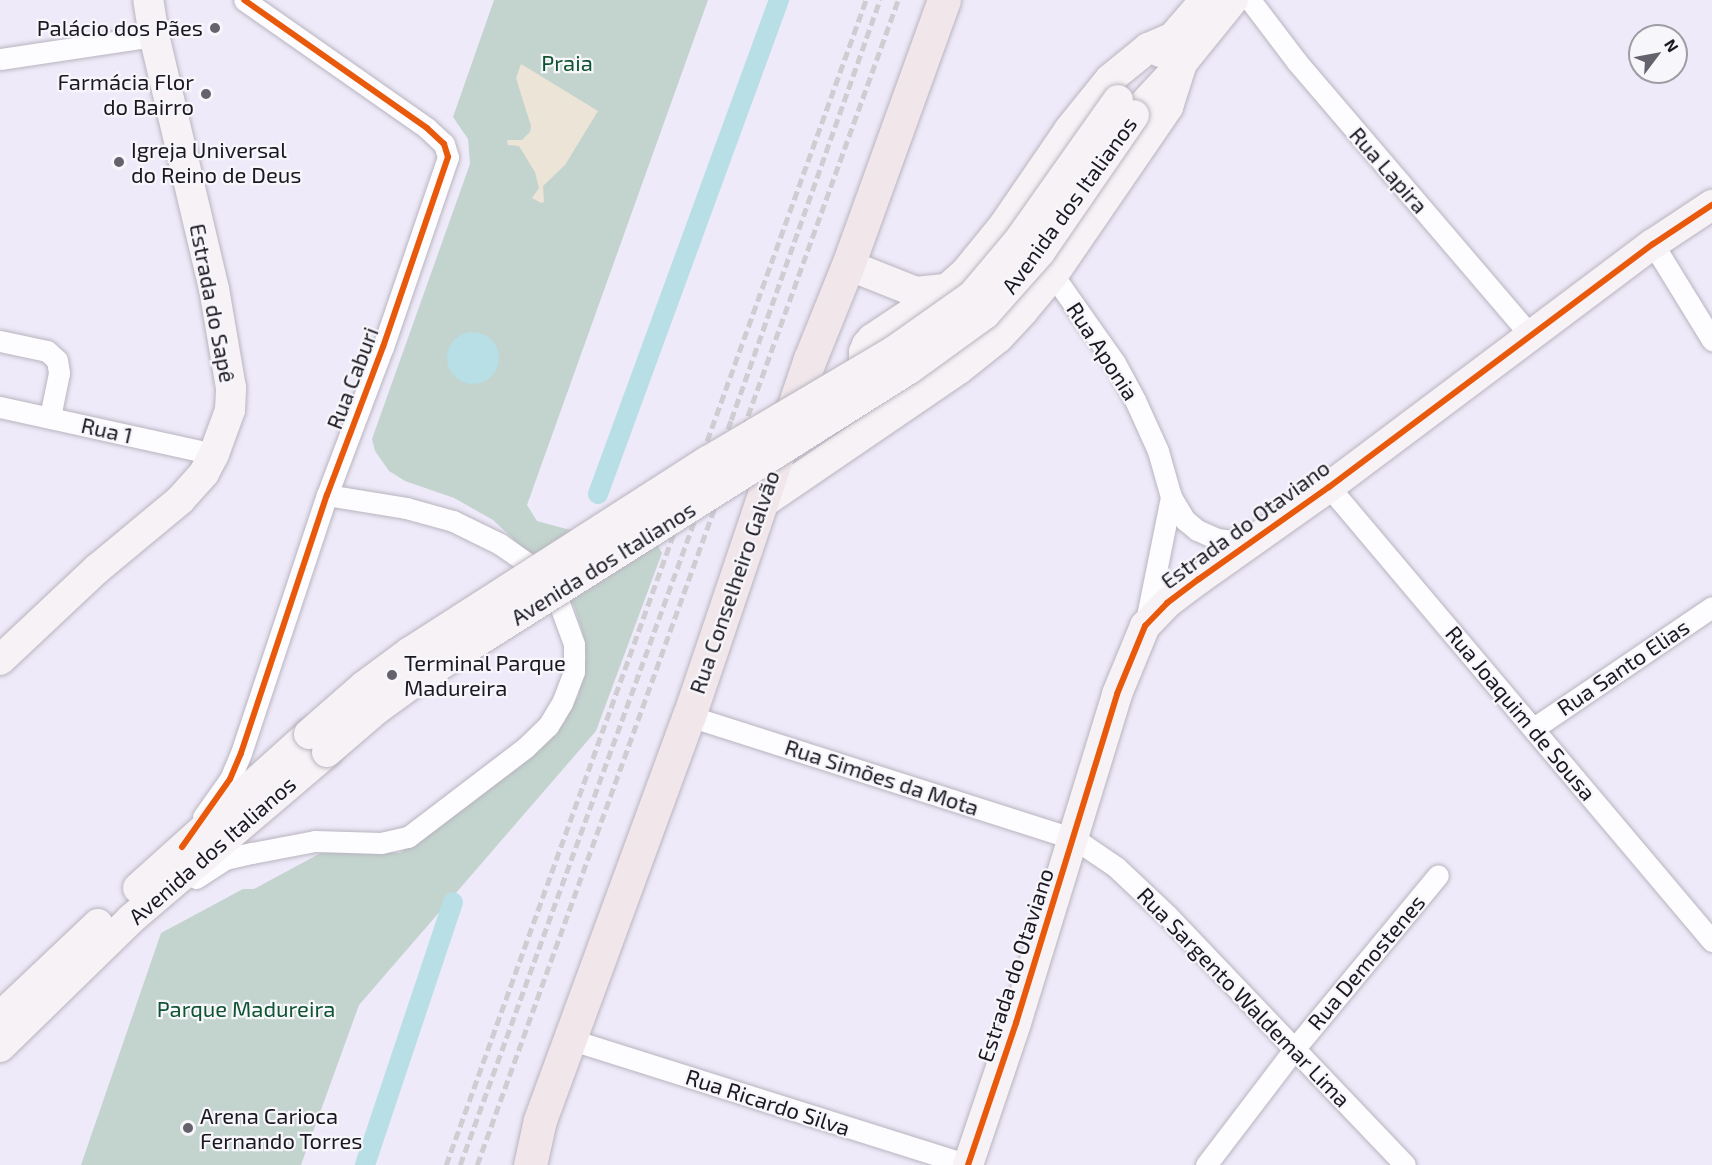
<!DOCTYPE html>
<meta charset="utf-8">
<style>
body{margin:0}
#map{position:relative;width:1712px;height:1165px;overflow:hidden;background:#efeaf9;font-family:"Exo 2",sans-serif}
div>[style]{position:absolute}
.green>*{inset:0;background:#c3d4ce}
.sand>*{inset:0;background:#ece4d7}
.water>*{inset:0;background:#b8dee6}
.round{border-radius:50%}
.canal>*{height:20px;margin:-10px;padding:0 10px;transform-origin:10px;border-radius:10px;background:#b8dee6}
.roads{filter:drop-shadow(0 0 2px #b8b4bf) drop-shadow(0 0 2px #b8b4bf)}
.street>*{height:21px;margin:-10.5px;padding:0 10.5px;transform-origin:10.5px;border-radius:10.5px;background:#fdfcfe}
.secondary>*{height:30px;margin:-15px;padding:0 15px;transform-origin:15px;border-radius:15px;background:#f7f2f5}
.primary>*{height:33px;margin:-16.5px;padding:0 16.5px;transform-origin:16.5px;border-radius:16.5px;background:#f1e7eb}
.rail>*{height:4.5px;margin-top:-2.25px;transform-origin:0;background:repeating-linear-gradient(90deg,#cfcdd2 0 9px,transparent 0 13.5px)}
.bridges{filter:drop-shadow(0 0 2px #b8b4bf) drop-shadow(0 0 2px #b8b4bf)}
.secondary-bridge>*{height:30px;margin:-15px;padding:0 15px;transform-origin:15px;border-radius:15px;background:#f7f2f5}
.cycleway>*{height:6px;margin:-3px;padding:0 3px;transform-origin:3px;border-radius:3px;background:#e8590c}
.dots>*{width:16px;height:16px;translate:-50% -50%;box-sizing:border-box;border:3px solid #f7f6fb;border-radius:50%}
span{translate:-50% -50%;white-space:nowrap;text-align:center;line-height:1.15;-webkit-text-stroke:4.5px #f7f6fb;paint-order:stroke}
.poi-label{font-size:22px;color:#1b1821}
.right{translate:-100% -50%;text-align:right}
.left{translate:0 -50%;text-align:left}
.park-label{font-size:22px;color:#0e5431}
.street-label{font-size:22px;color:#1b1821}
.north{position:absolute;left:1628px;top:24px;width:60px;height:60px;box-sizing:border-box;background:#f7f6fb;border:2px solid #9f9da4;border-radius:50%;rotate:58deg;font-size:16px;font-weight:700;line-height:24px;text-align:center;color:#1b1821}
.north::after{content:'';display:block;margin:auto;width:21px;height:27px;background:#65626d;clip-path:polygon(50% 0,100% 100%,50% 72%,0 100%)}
</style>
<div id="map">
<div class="green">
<i style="clip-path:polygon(494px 0,708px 0,527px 505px,537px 521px,574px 531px,634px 504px,662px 553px,596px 731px,359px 1005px,301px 1165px,81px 1165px,161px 933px,243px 889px,254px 889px,330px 848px,400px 853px,564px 723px,578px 696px,586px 657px,583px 634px,574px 606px,542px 560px,524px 549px,493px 520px,454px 498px,405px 481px,389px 471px,375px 451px,372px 439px,470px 164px,468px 139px,453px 117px)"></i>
</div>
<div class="sand">
<i style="clip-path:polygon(521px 64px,598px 111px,565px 165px,543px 186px,544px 202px,541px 203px,532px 198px,539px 188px,535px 172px,519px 146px,508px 145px,507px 140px,522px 140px,530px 132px,531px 126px,516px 78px)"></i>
</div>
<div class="water">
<i class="round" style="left:447px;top:332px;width:52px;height:52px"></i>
</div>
<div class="canal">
<i style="left:598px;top:494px;width:526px;rotate:-69.88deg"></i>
<i style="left:365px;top:1165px;width:277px;rotate:-71.5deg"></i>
</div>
<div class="roads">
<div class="street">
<i style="left:1250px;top:0;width:78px;rotate:52.8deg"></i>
<i style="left:1297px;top:62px;width:362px;rotate:49.5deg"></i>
<i style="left:0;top:59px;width:156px;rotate:-8.5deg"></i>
<i style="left:1653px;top:244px;width:113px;rotate:58.4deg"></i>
<i style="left:1053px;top:275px;width:108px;rotate:54.8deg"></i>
<i style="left:1115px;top:363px;width:42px;rotate:61.6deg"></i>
<i style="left:1135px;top:400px;width:56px;rotate:65.7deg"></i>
<i style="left:1158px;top:451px;width:48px;rotate:74.2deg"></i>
<i style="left:1171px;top:497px;width:27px;rotate:59deg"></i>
<i style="left:1185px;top:520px;width:16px;rotate:40deg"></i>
<i style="left:1197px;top:530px;width:22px;rotate:24deg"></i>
<i style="left:1217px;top:539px;width:31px;rotate:7deg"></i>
<i style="left:0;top:341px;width:48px;rotate:12deg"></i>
<i style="left:47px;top:351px;width:13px;rotate:42deg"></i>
<i style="left:57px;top:360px;width:13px;rotate:81deg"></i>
<i style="left:59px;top:373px;width:45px;rotate:101.6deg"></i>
<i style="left:0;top:407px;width:219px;rotate:12.4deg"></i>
<i style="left:1329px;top:487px;width:594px;rotate:49.85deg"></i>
<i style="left:1145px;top:626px;width:132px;rotate:-78.6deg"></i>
<i style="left:689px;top:716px;width:405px;rotate:17.7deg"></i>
<i style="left:1075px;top:839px;width:50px;rotate:34.3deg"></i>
<i style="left:1116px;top:867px;width:70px;rotate:43.3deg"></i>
<i style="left:1167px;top:915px;width:345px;rotate:46.4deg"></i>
<i style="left:1534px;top:728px;width:215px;rotate:-34.2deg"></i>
<i style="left:203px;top:817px;width:47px;rotate:-54.6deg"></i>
<i style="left:230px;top:779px;width:28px;rotate:-67deg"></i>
<i style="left:241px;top:753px;width:272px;rotate:-71.6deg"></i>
<i style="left:327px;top:495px;width:158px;rotate:-69.3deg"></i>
<i style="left:383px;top:347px;width:201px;rotate:-71.1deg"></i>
<i style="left:448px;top:157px;width:14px;rotate:-107deg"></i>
<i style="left:444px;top:144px;width:23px;rotate:-137deg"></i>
<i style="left:427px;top:128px;width:223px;rotate:-145deg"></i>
<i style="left:196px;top:878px;width:35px;rotate:-33deg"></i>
<i style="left:225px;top:859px;width:28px;rotate:-13deg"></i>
<i style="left:252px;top:853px;width:64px;rotate:-10.8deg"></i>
<i style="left:315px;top:841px;width:66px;rotate:1.7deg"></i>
<i style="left:381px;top:843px;width:28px;rotate:-13deg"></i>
<i style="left:408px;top:837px;width:148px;rotate:-37.3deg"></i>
<i style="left:526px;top:747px;width:30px;rotate:-44deg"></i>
<i style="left:548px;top:726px;width:27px;rotate:-59deg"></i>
<i style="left:562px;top:703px;width:34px;rotate:-69deg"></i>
<i style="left:574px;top:671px;width:27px;rotate:-90deg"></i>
<i style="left:574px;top:644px;width:55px;rotate:-110.1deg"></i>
<i style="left:555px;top:592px;width:40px;rotate:-134deg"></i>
<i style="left:527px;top:563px;width:33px;rotate:-145deg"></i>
<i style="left:500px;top:544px;width:52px;rotate:-153.9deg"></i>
<i style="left:453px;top:521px;width:49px;rotate:-164.5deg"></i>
<i style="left:406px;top:508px;width:80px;rotate:-170.7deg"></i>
<i style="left:569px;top:1039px;width:418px;rotate:17.5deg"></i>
<i style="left:1206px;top:1165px;width:147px;rotate:-52.7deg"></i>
<i style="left:1295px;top:1048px;width:224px;rotate:-50.4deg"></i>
</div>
<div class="secondary">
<i style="left:1160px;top:52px;width:69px;rotate:-49.1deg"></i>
<i style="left:1134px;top:115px;width:71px;rotate:-47.3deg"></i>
<i style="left:1182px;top:63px;width:81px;rotate:-51deg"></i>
<i style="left:848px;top:265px;width:73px;rotate:21.7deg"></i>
<i style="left:916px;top:292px;width:31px;rotate:-6deg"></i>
<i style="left:947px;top:289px;width:24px;rotate:-42deg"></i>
<i style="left:965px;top:273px;width:62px;rotate:-50.9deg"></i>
<i style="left:1004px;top:225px;width:115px;rotate:-55.6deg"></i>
<i style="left:1069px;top:130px;width:65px;rotate:-51.2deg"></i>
<i style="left:1110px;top:79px;width:49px;rotate:-39.2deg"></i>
<i style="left:1148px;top:48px;width:26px;rotate:-23deg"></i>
<i style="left:879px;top:387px;width:27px;rotate:-123deg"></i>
<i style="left:864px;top:364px;width:12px;rotate:-90deg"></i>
<i style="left:864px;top:352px;width:8px;rotate:-67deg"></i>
<i style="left:867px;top:345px;width:8px;rotate:-50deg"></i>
<i style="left:872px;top:339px;width:89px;rotate:-33.5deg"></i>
<i style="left:761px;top:504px;width:240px;rotate:-34.3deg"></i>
<i style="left:959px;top:369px;width:50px;rotate:-38.5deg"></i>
<i style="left:998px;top:338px;width:37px;rotate:-47deg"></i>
<i style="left:1023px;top:311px;width:47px;rotate:-50.2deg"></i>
<i style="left:1053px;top:275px;width:204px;rotate:-55.6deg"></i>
<i style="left:1168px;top:107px;width:46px;rotate:-72.3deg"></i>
<i style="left:0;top:660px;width:133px;rotate:-43.2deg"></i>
<i style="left:97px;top:569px;width:108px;rotate:-39.7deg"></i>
<i style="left:180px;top:500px;width:36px;rotate:-48deg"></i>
<i style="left:204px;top:473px;width:21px;rotate:-62deg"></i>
<i style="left:214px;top:454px;width:47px;rotate:-70deg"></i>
<i style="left:230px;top:410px;width:22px;rotate:-87deg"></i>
<i style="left:231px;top:388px;width:100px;rotate:-99.7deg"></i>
<i style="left:214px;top:289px;width:260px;rotate:-103.3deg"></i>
<i style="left:154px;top:36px;width:36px;rotate:-99deg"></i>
<i style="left:138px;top:888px;width:230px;rotate:-42deg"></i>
<i style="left:0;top:1017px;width:135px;rotate:-43.5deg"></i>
<i style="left:0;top:1047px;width:183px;rotate:-44.3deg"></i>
<i style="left:131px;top:919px;width:257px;rotate:-40.4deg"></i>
<i style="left:968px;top:1165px;width:150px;rotate:-71.3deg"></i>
<i style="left:1016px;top:1023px;width:344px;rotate:-72.9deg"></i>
<i style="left:1117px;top:694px;width:74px;rotate:-67.6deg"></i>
<i style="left:1145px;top:626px;width:32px;rotate:-46deg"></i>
<i style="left:1167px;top:603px;width:40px;rotate:-37deg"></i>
<i style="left:1199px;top:579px;width:159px;rotate:-35.3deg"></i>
<i style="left:1329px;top:487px;width:405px;rotate:-36.9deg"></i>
<i style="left:1653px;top:244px;width:71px;rotate:-33.5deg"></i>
</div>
<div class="primary">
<i style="left:530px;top:1165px;width:46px;rotate:-77.5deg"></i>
<i style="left:540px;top:1120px;width:431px;rotate:-69.8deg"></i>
<i style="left:689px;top:716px;width:377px;rotate:-71.3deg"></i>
<i style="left:810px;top:359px;width:101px;rotate:-68deg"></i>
<i style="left:848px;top:265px;width:282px;rotate:-70.1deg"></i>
</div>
</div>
<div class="rail">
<i style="left:446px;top:1165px;width:1238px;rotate:-70.18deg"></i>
<i style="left:460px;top:1165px;width:793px;rotate:-70.01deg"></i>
<i style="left:731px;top:420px;width:446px;rotate:-70.5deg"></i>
<i style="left:477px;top:1165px;width:1239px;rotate:-70.13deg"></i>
</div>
<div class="bridges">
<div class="secondary-bridge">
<i style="left:309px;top:734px;width:73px;rotate:-41.1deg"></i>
<i style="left:364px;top:686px;width:57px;rotate:-36.5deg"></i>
<i style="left:410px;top:652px;width:354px;rotate:-32.7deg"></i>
<i style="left:708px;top:461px;width:216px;rotate:-30.6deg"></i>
<i style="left:894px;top:351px;width:97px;rotate:-35.3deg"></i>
<i style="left:973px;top:295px;width:73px;rotate:-50deg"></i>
<i style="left:1020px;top:239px;width:170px;rotate:-54.8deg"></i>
<i style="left:327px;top:752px;width:66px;rotate:-40.7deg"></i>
<i style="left:377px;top:709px;width:58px;rotate:-35.9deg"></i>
<i style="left:424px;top:675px;width:573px;rotate:-32.25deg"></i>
<i style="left:909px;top:369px;width:94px;rotate:-35.9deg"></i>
<i style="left:985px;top:314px;width:83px;rotate:-48.4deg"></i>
<i style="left:1040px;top:252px;width:166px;rotate:-55.5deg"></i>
</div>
</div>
<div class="cycleway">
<i style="left:182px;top:847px;width:83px;rotate:-54.8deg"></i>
<i style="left:230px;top:779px;width:28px;rotate:-67deg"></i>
<i style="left:241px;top:753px;width:272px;rotate:-71.6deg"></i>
<i style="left:327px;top:495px;width:158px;rotate:-69.3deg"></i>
<i style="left:383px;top:347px;width:201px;rotate:-71.1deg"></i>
<i style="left:448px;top:157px;width:14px;rotate:-107deg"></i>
<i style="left:444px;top:144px;width:23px;rotate:-137deg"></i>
<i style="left:427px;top:128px;width:223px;rotate:-145deg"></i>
<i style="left:968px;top:1165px;width:150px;rotate:-71.3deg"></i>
<i style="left:1016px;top:1023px;width:344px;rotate:-72.9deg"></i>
<i style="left:1117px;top:694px;width:74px;rotate:-67.6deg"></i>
<i style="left:1145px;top:626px;width:32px;rotate:-46deg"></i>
<i style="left:1167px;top:603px;width:40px;rotate:-37deg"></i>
<i style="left:1199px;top:579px;width:159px;rotate:-35.3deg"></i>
<i style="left:1329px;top:487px;width:405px;rotate:-36.9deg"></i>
<i style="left:1653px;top:244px;width:71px;rotate:-33.5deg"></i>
</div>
<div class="dots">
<i style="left:215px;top:28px;background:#65626d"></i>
<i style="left:206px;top:94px;background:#65626d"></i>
<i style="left:119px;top:162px;background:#65626d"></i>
<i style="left:392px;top:675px;background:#65626d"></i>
<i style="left:188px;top:1128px;background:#65626d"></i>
</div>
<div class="poi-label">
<span class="right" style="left:203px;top:28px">Palácio dos Pães</span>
<span class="right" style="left:194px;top:94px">Farmácia Flor<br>do Bairro</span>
<span class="left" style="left:131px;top:162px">Igreja Universal<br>do Reino de Deus</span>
<span class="left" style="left:404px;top:675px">Terminal Parque<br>Madureira</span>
<span class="left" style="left:200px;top:1128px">Arena Carioca<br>Fernando Torres</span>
</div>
<div class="park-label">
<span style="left:567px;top:63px">Praia</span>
<span style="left:246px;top:1009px">Parque Madureira</span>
</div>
<div class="street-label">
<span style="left:1389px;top:170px;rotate:49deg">Rua Lapira</span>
<span style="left:1069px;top:205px;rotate:-54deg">Avenida dos Italianos</span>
<span style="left:213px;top:303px;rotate:79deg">Estrada do Sapê</span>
<span style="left:1103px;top:351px;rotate:57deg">Rua Aponia</span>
<span style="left:352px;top:378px;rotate:-69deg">Rua Caburi</span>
<span style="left:107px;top:430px;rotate:13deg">Rua 1</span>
<span style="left:1245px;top:524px;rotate:-36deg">Estrada do Otaviano</span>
<span style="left:603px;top:563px;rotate:-32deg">Avenida dos Italianos</span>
<span style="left:734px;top:582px;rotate:-71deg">Rua Conselheiro Galvão</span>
<span style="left:1623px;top:667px;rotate:-34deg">Rua Santo Elias</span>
<span style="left:1521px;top:713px;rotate:50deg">Rua Joaquim de Sousa</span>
<span style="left:882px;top:777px;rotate:18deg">Rua Simões da Mota</span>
<span style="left:212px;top:850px;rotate:-41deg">Avenida dos Italianos</span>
<span style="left:1366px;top:962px;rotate:-50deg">Rua Demostenes</span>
<span style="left:1015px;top:965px;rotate:-72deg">Estrada do Otaviano</span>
<span style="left:1244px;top:997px;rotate:46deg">Rua Sargento Waldemar Lima</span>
<span style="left:768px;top:1102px;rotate:18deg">Rua Ricardo Silva</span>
</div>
<div class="north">N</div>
</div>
